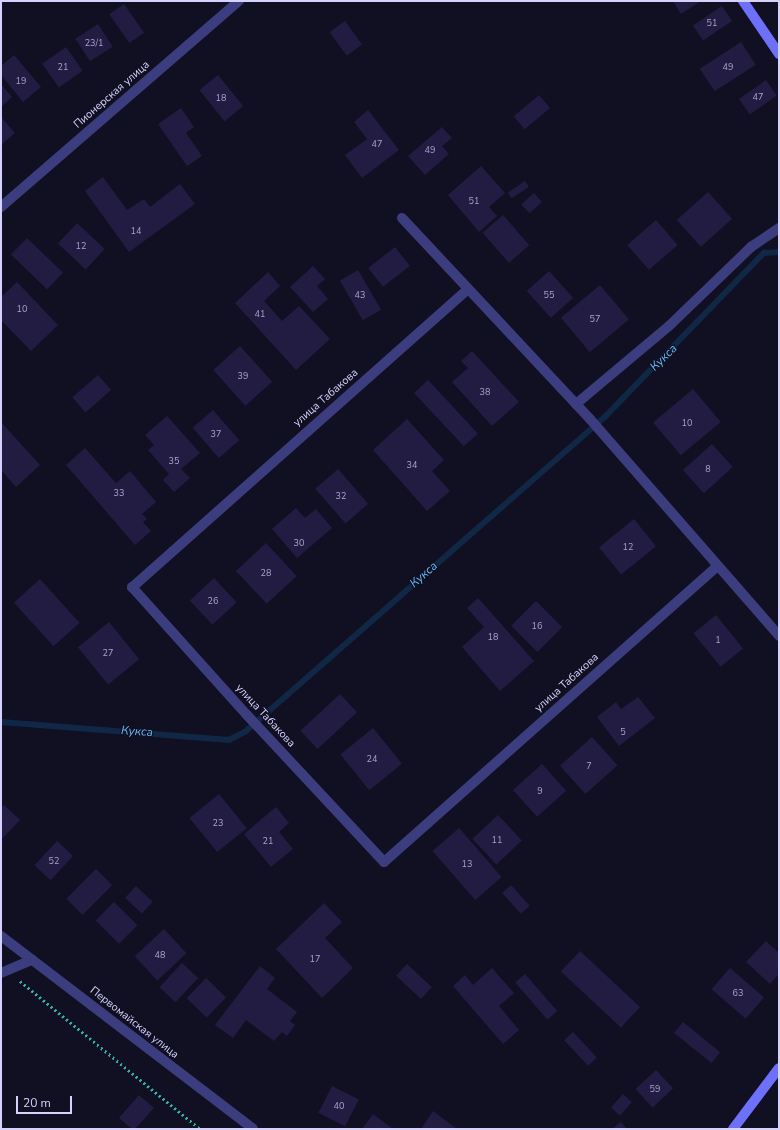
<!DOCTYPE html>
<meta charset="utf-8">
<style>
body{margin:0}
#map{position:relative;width:780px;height:1130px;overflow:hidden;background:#110f22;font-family:"Nunito Sans",sans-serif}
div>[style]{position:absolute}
.stream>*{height:5.5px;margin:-2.75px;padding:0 2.75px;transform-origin:2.75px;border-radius:2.75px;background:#102745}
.building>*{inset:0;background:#221c42;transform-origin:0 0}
.path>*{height:2.5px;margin-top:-1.25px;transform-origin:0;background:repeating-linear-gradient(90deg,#34afa2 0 2px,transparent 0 5px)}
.lane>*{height:10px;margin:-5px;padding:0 5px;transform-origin:5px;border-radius:5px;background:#3c3d7f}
.street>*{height:10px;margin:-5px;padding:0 5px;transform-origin:5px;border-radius:5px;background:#3c3d7f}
.secondary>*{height:10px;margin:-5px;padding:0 5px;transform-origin:5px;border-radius:5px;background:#6d71f9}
span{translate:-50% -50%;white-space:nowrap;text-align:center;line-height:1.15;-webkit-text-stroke:3px #110f22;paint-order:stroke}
.number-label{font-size:9px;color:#a8a4ce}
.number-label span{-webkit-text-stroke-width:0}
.street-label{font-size:11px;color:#d5d2fd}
.water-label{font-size:12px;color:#65bbf8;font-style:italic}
.frame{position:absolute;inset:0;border:2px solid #d5d2fd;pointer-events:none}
.scale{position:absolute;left:16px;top:1096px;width:56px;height:18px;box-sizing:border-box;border:2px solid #d5d2fd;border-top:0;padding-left:5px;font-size:12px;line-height:14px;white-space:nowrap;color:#d5d2fd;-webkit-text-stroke:3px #110f22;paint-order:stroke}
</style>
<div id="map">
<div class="stream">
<i style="left:1px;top:722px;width:229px;rotate:4.5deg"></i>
<i style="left:229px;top:740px;width:18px;rotate:-27deg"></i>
<i style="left:245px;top:732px;width:477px;rotate:-41.2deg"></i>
<i style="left:604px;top:418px;width:230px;rotate:-45.9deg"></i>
<i style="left:764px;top:253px;width:15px;rotate:-4deg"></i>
</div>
<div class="building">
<i style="clip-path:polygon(673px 1px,701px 1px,681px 14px)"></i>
<i style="left:124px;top:4px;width:35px;height:18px;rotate:55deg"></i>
<i style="left:722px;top:6px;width:18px;height:35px;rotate:56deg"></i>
<i style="left:345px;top:21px;width:29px;height:19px;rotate:54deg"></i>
<i style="left:98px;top:24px;width:27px;height:27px;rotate:57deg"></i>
<i style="left:741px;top:42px;width:27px;height:49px;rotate:57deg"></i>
<i style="left:66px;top:47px;width:29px;height:29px;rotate:55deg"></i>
<i style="clip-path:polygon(14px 55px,41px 87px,23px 102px,1px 75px,1px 66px)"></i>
<i style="left:218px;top:75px;width:40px;height:24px;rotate:51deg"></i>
<i style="left:766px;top:80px;width:19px;height:33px;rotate:55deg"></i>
<i style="clip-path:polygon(1px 84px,12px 97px,2px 106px,1px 104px)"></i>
<i style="left:539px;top:95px;width:17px;height:33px;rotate:50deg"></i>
<i style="clip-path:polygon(181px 108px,194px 127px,186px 133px,202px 156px,187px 166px,158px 124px)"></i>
<i style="clip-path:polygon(368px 110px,399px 150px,362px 178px,345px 155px,367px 139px,354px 122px)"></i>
<i style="clip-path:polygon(1px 117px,15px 133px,1px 145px)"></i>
<i style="clip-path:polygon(442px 127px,452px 138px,442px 146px,449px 154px,425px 175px,408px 156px)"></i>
<i style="clip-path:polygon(481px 166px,505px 193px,489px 207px,497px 216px,479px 232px,448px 195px)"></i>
<i style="clip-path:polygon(103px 177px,127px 210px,144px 199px,150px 207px,180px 184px,195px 204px,129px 252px,85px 191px)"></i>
<i style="left:525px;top:181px;width:7px;height:21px;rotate:56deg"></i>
<i style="left:708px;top:192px;width:36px;height:42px;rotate:48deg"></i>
<i style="left:534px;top:193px;width:12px;height:17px;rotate:48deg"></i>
<i style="left:503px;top:215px;width:40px;height:27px;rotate:49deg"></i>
<i style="left:656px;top:220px;width:33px;height:38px;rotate:49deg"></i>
<i style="left:77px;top:223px;width:38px;height:28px;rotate:43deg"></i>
<i style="left:27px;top:238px;width:50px;height:23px;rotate:44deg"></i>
<i style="left:395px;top:247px;width:24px;height:34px;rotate:52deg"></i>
<i style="clip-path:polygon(313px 266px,325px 279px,317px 286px,328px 299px,313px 312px,290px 287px)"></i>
<i style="left:358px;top:270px;width:46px;height:21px;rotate:60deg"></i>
<i style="left:549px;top:271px;width:36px;height:30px;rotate:48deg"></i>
<i style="clip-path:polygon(268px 272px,280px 286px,264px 301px,282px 321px,299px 306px,330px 339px,296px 370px,235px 303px)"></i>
<i style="clip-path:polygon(17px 282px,58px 325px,31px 351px,1px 320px,1px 297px)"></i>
<i style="left:600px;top:285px;width:45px;height:51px;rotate:50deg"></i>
<i style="left:240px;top:346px;width:48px;height:36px;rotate:48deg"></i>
<i style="clip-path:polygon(472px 351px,519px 402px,492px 426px,452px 382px,468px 368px,461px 361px)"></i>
<i style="left:98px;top:375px;width:20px;height:34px;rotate:49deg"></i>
<i style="left:428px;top:380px;width:73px;height:19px;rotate:47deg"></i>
<i style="left:693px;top:389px;width:43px;height:52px;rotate:50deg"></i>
<i style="left:213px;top:410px;width:40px;height:27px;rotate:49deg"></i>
<i style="clip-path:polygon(167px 416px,200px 453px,181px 469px,190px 478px,174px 492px,163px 480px,169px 474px,148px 450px,154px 445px,145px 435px)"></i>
<i style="clip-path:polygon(407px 419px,444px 460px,432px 471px,450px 491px,427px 511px,373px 450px)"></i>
<i style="clip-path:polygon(1px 422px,40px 465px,16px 487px,1px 470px)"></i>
<i style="left:712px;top:444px;width:31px;height:39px;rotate:48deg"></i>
<i style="clip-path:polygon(85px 448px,116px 483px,130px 471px,156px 502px,142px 514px,147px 519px,143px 522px,151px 531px,135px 545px,66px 465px)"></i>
<i style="left:338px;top:469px;width:46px;height:30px;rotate:49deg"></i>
<i style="clip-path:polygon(296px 508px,305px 518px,316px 509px,332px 528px,297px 558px,272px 529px)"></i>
<i style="left:634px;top:519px;width:35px;height:45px;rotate:51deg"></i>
<i style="left:266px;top:543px;width:45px;height:41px;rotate:47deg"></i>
<i style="left:214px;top:578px;width:33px;height:33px;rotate:47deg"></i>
<i style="left:40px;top:579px;width:59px;height:35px;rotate:48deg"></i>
<i style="clip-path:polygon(478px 598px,534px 661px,500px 691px,462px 647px,484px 627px,467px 608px)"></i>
<i style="left:536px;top:601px;width:37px;height:35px;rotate:45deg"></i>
<i style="left:716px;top:615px;width:43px;height:29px;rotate:51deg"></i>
<i style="left:109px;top:622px;width:48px;height:40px;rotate:51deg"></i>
<i style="left:340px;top:694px;width:25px;height:54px;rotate:47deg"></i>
<i style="clip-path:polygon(638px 697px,655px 718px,619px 746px,597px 717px,616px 702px,621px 709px)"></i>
<i style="left:373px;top:728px;width:46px;height:42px;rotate:51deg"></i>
<i style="left:592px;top:737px;width:38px;height:43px;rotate:48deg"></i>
<i style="left:542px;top:764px;width:36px;height:39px;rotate:48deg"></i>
<i style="left:219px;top:794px;width:44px;height:38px;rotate:51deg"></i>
<i style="clip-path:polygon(4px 805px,20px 820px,1px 840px,1px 808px)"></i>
<i style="clip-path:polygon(276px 807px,289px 823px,279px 832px,293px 849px,271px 867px,244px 834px)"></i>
<i style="left:498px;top:815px;width:35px;height:35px;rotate:47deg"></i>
<i style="left:459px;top:828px;width:65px;height:35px;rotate:49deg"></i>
<i style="left:57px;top:841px;width:22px;height:33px;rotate:43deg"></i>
<i style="left:96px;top:869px;width:23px;height:42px;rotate:45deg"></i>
<i style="left:511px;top:885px;width:28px;height:12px;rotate:48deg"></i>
<i style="left:136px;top:886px;width:23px;height:16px;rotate:43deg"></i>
<i style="left:114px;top:902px;width:33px;height:26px;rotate:45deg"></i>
<i style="clip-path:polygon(324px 903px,342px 922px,325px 938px,353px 968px,322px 998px,276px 949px)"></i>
<i style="left:164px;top:929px;width:33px;height:40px;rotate:47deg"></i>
<i style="clip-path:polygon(766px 941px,779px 953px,779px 974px,770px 984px,746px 962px)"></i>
<i style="left:580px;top:951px;width:82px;height:28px;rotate:43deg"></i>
<i style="left:182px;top:963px;width:22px;height:33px;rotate:43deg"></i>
<i style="left:407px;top:964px;width:34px;height:16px;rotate:43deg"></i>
<i style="clip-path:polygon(260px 966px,275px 978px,267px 989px,297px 1012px,290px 1021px,295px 1025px,287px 1036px,282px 1032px,274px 1041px,246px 1020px,233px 1038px,215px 1025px)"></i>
<i style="clip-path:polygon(492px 968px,514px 993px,499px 1006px,519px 1030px,503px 1044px,453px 986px,465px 975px,473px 985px)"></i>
<i style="left:730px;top:968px;width:45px;height:28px;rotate:41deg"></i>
<i style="left:525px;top:974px;width:49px;height:13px;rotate:49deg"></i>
<i style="left:206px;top:978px;width:28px;height:28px;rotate:44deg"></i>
<i style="left:683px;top:1022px;width:48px;height:14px;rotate:39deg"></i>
<i style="left:573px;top:1032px;width:35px;height:12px;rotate:47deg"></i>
<i style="left:656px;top:1070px;width:25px;height:28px;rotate:47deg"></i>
<i style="left:332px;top:1086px;width:30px;height:30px;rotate:27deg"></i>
<i style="left:623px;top:1094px;width:12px;height:18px;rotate:42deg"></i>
<i style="clip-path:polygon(139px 1095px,154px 1108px,135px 1129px,132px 1129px,119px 1118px)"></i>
<i style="clip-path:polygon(433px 1111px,457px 1129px,421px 1129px)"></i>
<i style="clip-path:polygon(373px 1114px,393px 1129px,362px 1129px)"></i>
<i style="clip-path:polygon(621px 1122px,627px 1129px,612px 1129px)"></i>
</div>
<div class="path">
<i style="left:20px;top:981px;width:233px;rotate:39.4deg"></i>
</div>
<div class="lane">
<i style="left:576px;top:404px;width:121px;rotate:-40deg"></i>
<i style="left:669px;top:326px;width:114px;rotate:-43.9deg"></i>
<i style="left:751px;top:247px;width:34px;rotate:-34deg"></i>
</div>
<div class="street">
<i style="left:1px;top:207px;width:315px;rotate:-40.9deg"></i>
<i style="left:402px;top:218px;width:275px;rotate:46.9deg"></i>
<i style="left:590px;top:419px;width:288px;rotate:48.9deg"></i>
<i style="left:467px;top:290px;width:448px;rotate:138.4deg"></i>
<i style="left:132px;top:587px;width:172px;rotate:48.1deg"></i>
<i style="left:247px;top:715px;width:201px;rotate:47deg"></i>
<i style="left:384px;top:862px;width:446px;rotate:-41.6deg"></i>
<i style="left:1px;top:936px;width:317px;rotate:37.4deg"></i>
<i style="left:1px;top:973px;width:34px;rotate:-23deg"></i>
</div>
<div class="secondary">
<i style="left:743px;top:1px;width:64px;rotate:55.8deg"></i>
<i style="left:733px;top:1129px;width:76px;rotate:-53deg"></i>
</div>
<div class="number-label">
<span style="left:712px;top:23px">51</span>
<span style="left:94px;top:43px">23/1</span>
<span style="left:63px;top:67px">21</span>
<span style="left:728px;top:67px">49</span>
<span style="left:21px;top:81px">19</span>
<span style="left:758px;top:97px">47</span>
<span style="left:221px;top:98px">18</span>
<span style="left:377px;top:144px">47</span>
<span style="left:430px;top:150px">49</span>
<span style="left:474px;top:201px">51</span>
<span style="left:136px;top:231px">14</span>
<span style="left:81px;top:246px">12</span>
<span style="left:360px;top:295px">43</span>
<span style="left:549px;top:295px">55</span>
<span style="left:22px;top:309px">10</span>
<span style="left:260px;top:314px">41</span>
<span style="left:595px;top:319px">57</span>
<span style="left:243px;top:376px">39</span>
<span style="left:485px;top:392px">38</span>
<span style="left:687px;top:423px">10</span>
<span style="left:216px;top:434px">37</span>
<span style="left:174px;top:461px">35</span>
<span style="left:412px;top:465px">34</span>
<span style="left:708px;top:469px">8</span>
<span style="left:119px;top:493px">33</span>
<span style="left:341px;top:496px">32</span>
<span style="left:299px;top:543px">30</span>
<span style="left:628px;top:547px">12</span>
<span style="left:266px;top:573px">28</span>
<span style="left:213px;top:601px">26</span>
<span style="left:537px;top:626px">16</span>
<span style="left:493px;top:637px">18</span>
<span style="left:718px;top:640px">1</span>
<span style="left:108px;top:653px">27</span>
<span style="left:623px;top:732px">5</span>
<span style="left:372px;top:759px">24</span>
<span style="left:589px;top:766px">7</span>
<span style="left:540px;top:791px">9</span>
<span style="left:218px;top:823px">23</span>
<span style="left:497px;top:840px">11</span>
<span style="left:268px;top:841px">21</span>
<span style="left:54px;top:861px">52</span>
<span style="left:467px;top:864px">13</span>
<span style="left:160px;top:955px">48</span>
<span style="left:315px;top:959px">17</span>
<span style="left:738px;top:993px">63</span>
<span style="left:655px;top:1089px">59</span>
<span style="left:339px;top:1106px">40</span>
</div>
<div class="street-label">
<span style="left:112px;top:95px;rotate:-41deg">Пионерская улица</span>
<span style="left:326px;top:398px;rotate:-41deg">улица Табакова</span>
<span style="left:567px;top:683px;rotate:-42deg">улица Табакова</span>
<span style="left:265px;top:716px;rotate:47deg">улица Табакова</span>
<span style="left:134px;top:1023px;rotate:38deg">Первомайская улица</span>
</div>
<div class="water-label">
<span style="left:664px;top:358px;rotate:-45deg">Кукса</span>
<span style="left:424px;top:575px;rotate:-41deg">Кукса</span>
<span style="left:137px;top:732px;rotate:4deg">Кукса</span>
</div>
<div class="frame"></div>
<div class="scale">20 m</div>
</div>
